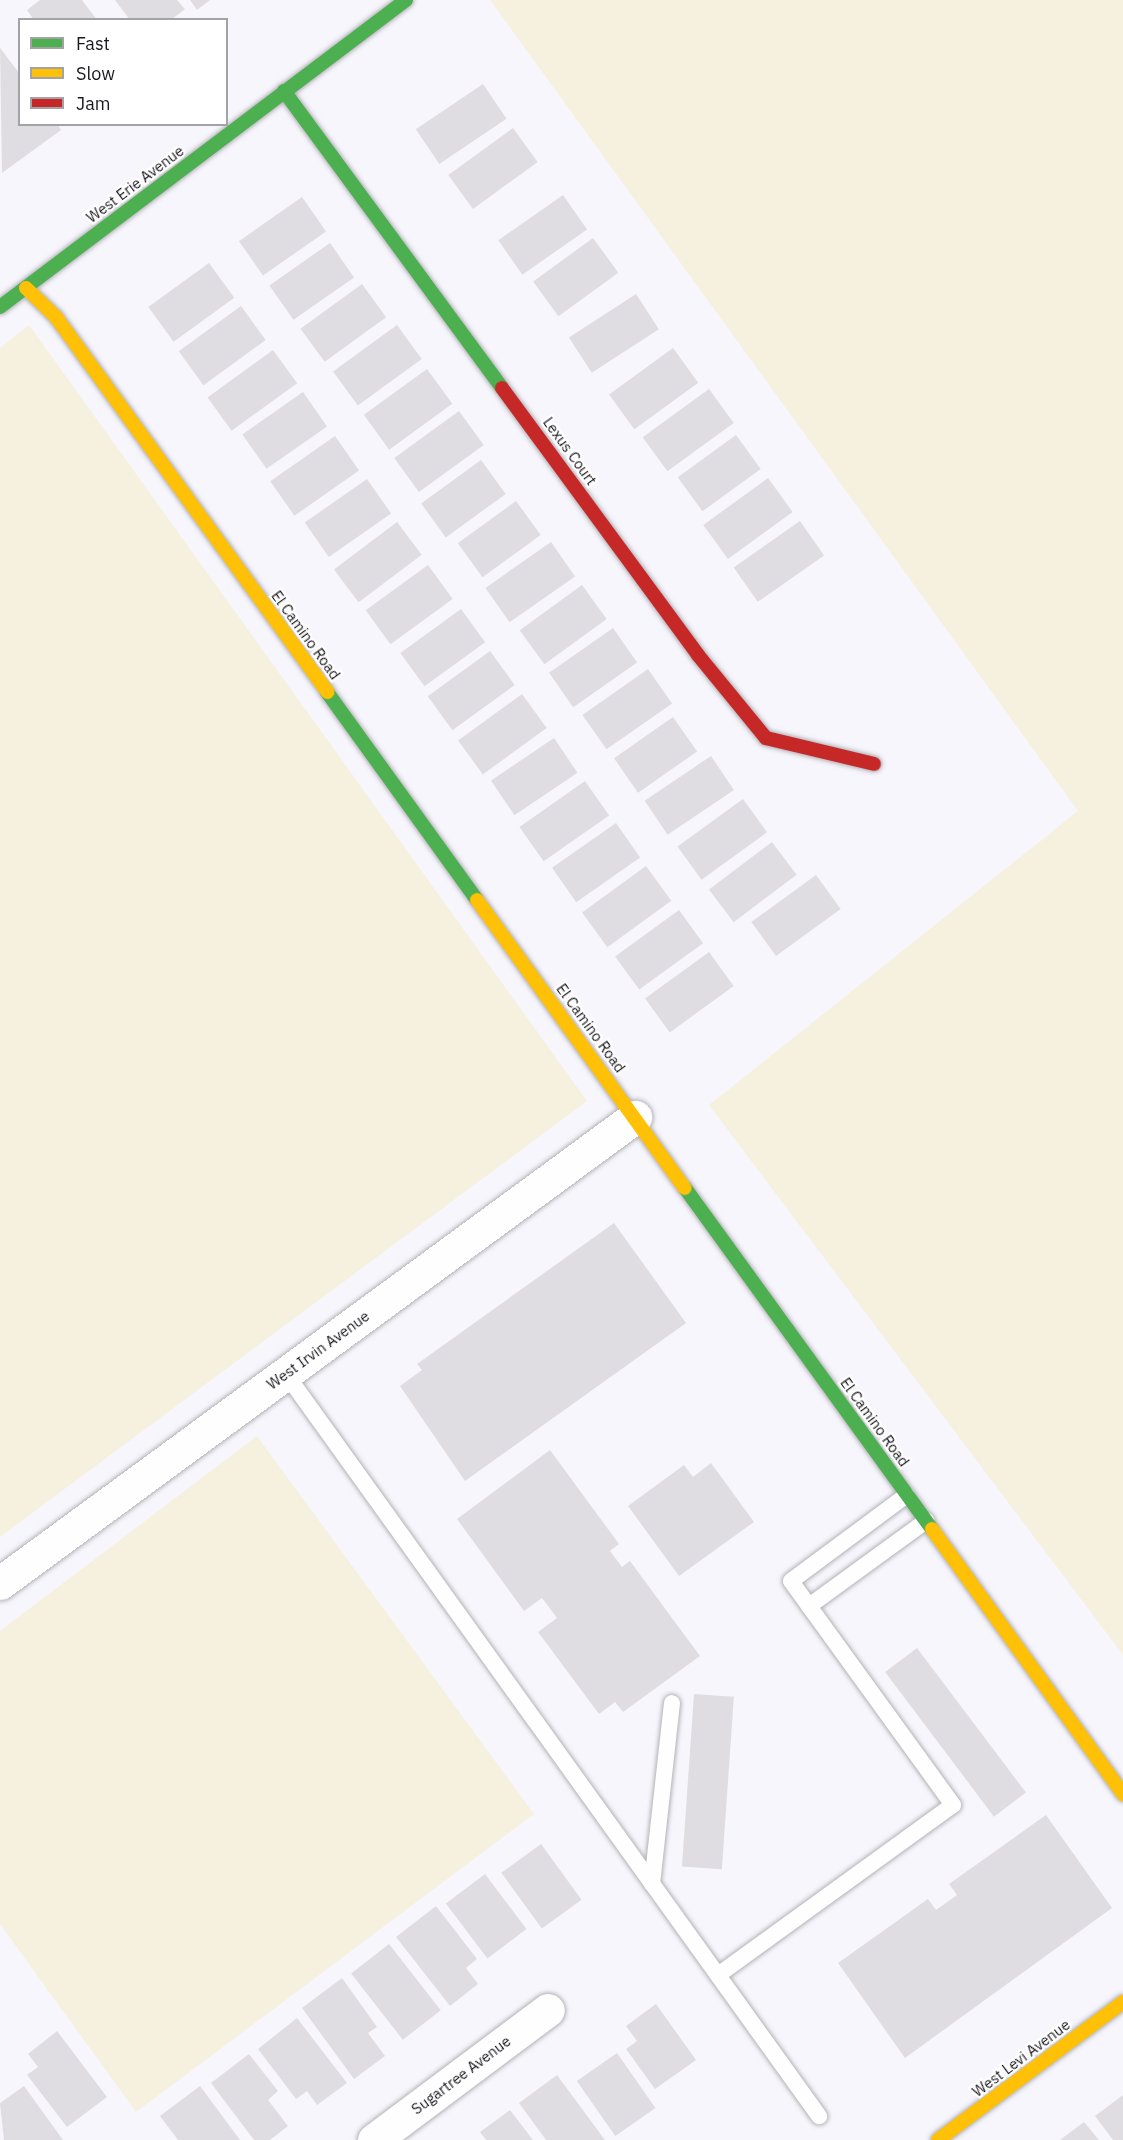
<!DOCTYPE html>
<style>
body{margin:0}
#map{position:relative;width:1123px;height:2140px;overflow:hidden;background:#f7f6fc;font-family:"IBM Plex Sans",sans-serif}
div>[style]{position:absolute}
.sand>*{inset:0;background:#f6f0df}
.building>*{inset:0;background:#dfdde2;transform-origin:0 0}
.roads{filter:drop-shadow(0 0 2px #b3b2b7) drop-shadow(0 0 2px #b3b2b7)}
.lane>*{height:16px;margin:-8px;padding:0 8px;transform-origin:8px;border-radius:8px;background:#fefeff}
.street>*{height:33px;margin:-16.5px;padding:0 16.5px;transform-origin:16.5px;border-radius:16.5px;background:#fefeff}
.fast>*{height:14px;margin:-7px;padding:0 7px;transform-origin:7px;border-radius:7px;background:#4caf50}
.slow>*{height:14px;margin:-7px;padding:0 7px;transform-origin:7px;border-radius:7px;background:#ffc107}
.jam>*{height:14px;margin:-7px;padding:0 7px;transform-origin:7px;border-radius:7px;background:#c62828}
span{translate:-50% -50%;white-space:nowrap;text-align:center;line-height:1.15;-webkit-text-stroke:4.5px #fff;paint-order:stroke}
.street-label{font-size:15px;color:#1a181e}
.legend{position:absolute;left:18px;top:18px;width:210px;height:108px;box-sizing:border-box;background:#fff;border:2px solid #a3a3a5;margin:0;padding:8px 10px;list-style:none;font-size:18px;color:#1a181e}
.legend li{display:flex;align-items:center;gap:12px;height:30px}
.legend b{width:30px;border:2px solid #a3a3a5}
</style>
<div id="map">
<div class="sand">
<i style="clip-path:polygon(490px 0,1123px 0,1123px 1655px,709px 1105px,1078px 811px)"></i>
<i style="clip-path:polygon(29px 325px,587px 1101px,0 1537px,0 348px)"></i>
<i style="clip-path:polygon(257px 1436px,534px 1814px,136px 2112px,0 1924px,0 1631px)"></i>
</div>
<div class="building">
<i style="clip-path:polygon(40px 0,82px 0,97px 20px,34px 20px,27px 10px)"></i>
<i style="clip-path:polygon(115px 0,177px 0,185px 9px,171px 20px,130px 20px)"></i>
<i style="clip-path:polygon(190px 0,210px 0,197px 10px)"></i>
<i style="clip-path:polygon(0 48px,20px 74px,20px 124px,57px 124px,61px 130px,2px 173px)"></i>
<i style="left:483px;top:84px;width:42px;height:81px;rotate:56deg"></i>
<i style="left:513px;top:128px;width:42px;height:80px;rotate:54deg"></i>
<i style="left:563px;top:195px;width:42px;height:79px;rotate:55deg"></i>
<i style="left:302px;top:197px;width:42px;height:77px;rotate:55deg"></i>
<i style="left:593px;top:238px;width:43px;height:74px;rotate:54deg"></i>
<i style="left:330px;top:243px;width:42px;height:74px;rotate:55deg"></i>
<i style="left:209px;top:263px;width:43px;height:75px;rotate:54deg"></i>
<i style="left:362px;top:284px;width:41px;height:76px;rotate:54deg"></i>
<i style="left:636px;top:294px;width:42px;height:80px;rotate:57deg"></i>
<i style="left:241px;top:306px;width:42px;height:77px;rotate:54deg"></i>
<i style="left:397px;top:325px;width:42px;height:79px;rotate:54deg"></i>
<i style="left:673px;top:348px;width:43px;height:79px;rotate:54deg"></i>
<i style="left:273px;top:350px;width:41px;height:81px;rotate:54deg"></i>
<i style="left:427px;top:369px;width:43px;height:78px;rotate:54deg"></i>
<i style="left:709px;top:389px;width:42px;height:82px;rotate:54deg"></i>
<i style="left:303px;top:392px;width:42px;height:74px;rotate:55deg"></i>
<i style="left:459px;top:411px;width:42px;height:80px;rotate:54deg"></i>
<i style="left:736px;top:435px;width:42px;height:72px;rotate:54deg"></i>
<i style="left:335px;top:436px;width:42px;height:79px;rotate:55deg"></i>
<i style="left:481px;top:460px;width:42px;height:74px;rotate:54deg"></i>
<i style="left:768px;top:478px;width:42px;height:80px;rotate:54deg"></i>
<i style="left:367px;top:479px;width:42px;height:76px;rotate:55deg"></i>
<i style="left:516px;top:501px;width:42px;height:72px;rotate:54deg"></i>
<i style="left:800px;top:521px;width:42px;height:81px;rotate:55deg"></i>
<i style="left:397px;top:522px;width:41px;height:79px;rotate:53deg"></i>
<i style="left:551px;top:542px;width:42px;height:80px;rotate:55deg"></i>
<i style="left:428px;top:565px;width:42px;height:77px;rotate:54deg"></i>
<i style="left:582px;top:585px;width:42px;height:77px;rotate:54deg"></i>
<i style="left:461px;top:609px;width:41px;height:75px;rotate:54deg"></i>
<i style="left:613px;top:628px;width:42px;height:78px;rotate:55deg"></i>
<i style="left:490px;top:651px;width:42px;height:77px;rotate:54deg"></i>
<i style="left:648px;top:669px;width:42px;height:80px;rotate:55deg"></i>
<i style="left:522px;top:694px;width:42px;height:79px;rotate:54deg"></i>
<i style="left:673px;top:717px;width:42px;height:72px;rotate:55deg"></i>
<i style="left:554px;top:738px;width:42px;height:76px;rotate:56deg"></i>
<i style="left:711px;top:756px;width:41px;height:80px;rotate:56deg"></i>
<i style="left:585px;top:781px;width:42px;height:80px;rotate:55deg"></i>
<i style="left:743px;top:799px;width:41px;height:81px;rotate:54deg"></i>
<i style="left:616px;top:823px;width:42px;height:78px;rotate:55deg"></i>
<i style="left:772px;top:842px;width:41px;height:79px;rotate:53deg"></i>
<i style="left:646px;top:866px;width:43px;height:79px;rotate:54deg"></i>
<i style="left:816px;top:875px;width:42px;height:80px;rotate:54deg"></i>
<i style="left:679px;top:910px;width:41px;height:79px;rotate:54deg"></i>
<i style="left:709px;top:952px;width:42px;height:79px;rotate:54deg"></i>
<i style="clip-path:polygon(614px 1223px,686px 1323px,465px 1481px,400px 1386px,422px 1370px,417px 1364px)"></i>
<i style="clip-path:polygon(550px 1450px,619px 1544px,610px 1551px,622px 1567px,630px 1561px,700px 1656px,623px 1712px,615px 1702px,599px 1714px,538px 1632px,557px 1618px,542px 1598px,524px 1611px,457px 1519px)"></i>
<i style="clip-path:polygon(711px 1463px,754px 1522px,679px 1576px,628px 1506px,684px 1465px,693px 1477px)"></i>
<i style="left:917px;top:1648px;width:181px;height:40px;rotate:53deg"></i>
<i style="left:694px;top:1694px;width:40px;height:173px;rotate:4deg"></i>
<i style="clip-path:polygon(1046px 1815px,1112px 1908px,905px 2058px,838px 1963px,928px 1899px,936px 1910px,957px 1895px,949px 1884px)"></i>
<i style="left:541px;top:1844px;width:69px;height:49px;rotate:54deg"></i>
<i style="left:485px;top:1874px;width:69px;height:49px;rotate:53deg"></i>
<i style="clip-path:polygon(436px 1906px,477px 1959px,466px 1968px,478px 1984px,450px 2006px,396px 1937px)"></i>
<i style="left:389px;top:1944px;width:84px;height:48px;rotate:52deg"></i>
<i style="clip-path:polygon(342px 1978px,377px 2027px,368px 2033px,385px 2056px,354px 2079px,302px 2008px)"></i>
<i style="clip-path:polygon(656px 2004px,696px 2060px,655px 2089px,626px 2049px,637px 2041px,626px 2026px)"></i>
<i style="clip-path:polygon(297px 2018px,347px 2083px,317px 2105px,307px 2091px,296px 2099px,258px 2049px)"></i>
<i style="clip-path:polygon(57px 2031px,107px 2097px,67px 2127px,27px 2075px,38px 2067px,28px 2054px)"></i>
<i style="left:617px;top:2053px;width:67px;height:49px;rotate:55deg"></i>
<i style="clip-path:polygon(249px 2054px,278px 2091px,268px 2100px,288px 2126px,270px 2140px,254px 2140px,211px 2083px)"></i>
<i style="clip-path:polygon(557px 2075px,605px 2140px,546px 2140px,519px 2103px)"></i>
<i style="clip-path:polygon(24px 2086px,63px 2140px,4px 2140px,0 2103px)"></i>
<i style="clip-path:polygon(200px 2086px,240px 2140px,178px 2140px,160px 2116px)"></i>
<i style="clip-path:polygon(1123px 2095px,1123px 2140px,1113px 2140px,1095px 2116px)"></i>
<i style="clip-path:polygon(510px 2110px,533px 2140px,486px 2140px,480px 2132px)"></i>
<i style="clip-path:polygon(1084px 2122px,1099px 2140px,1060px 2140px)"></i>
</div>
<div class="roads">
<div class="lane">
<i style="left:286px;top:1374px;width:914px;rotate:54.31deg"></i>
<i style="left:809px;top:1606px;width:145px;rotate:-36deg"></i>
<i style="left:652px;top:1884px;width:182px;rotate:-83.7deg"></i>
<i style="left:718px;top:1975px;width:290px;rotate:-35.9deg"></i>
<i style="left:953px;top:1805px;width:276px;rotate:-125.9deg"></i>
<i style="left:791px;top:1581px;width:144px;rotate:-36.6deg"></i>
</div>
<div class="street">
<i style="left:0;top:1583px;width:788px;rotate:-36.27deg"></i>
<i style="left:374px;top:2140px;width:217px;rotate:-36.8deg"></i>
</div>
<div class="fast">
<i style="left:284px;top:91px;width:368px;rotate:53.7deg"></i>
<i style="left:0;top:307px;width:509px;rotate:-37.1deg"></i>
<i style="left:327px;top:692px;width:256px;rotate:54.2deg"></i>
<i style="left:685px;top:1188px;width:421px;rotate:54.1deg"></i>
</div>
<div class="slow">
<i style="left:26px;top:288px;width:42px;rotate:44deg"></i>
<i style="left:56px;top:317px;width:463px;rotate:54.1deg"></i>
<i style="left:477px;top:900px;width:355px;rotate:54.2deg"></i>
<i style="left:932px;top:1529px;width:327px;rotate:54.2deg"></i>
<i style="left:938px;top:2140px;width:231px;rotate:-36.7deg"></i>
</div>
<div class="jam">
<i style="left:502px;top:388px;width:331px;rotate:53.7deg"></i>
<i style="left:698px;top:655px;width:107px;rotate:50.7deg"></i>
<i style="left:766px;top:738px;width:111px;rotate:13.5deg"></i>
</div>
</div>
<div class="street-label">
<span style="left:135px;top:184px;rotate:-37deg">West Erie Avenue</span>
<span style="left:570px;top:451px;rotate:54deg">Lexus Court</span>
<span style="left:306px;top:635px;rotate:54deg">El Camino Road</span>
<span style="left:591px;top:1028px;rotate:54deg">El Camino Road</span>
<span style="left:318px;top:1350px;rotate:-36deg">West Irvin Avenue</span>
<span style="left:875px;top:1422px;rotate:54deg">El Camino Road</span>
<span style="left:1021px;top:2058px;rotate:-37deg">West Levi Avenue</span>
<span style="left:461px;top:2075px;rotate:-37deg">Sugartree Avenue</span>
</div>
<ul class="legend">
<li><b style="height:8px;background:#4caf50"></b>Fast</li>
<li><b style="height:8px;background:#ffc107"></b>Slow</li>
<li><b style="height:8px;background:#c62828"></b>Jam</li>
</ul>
</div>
